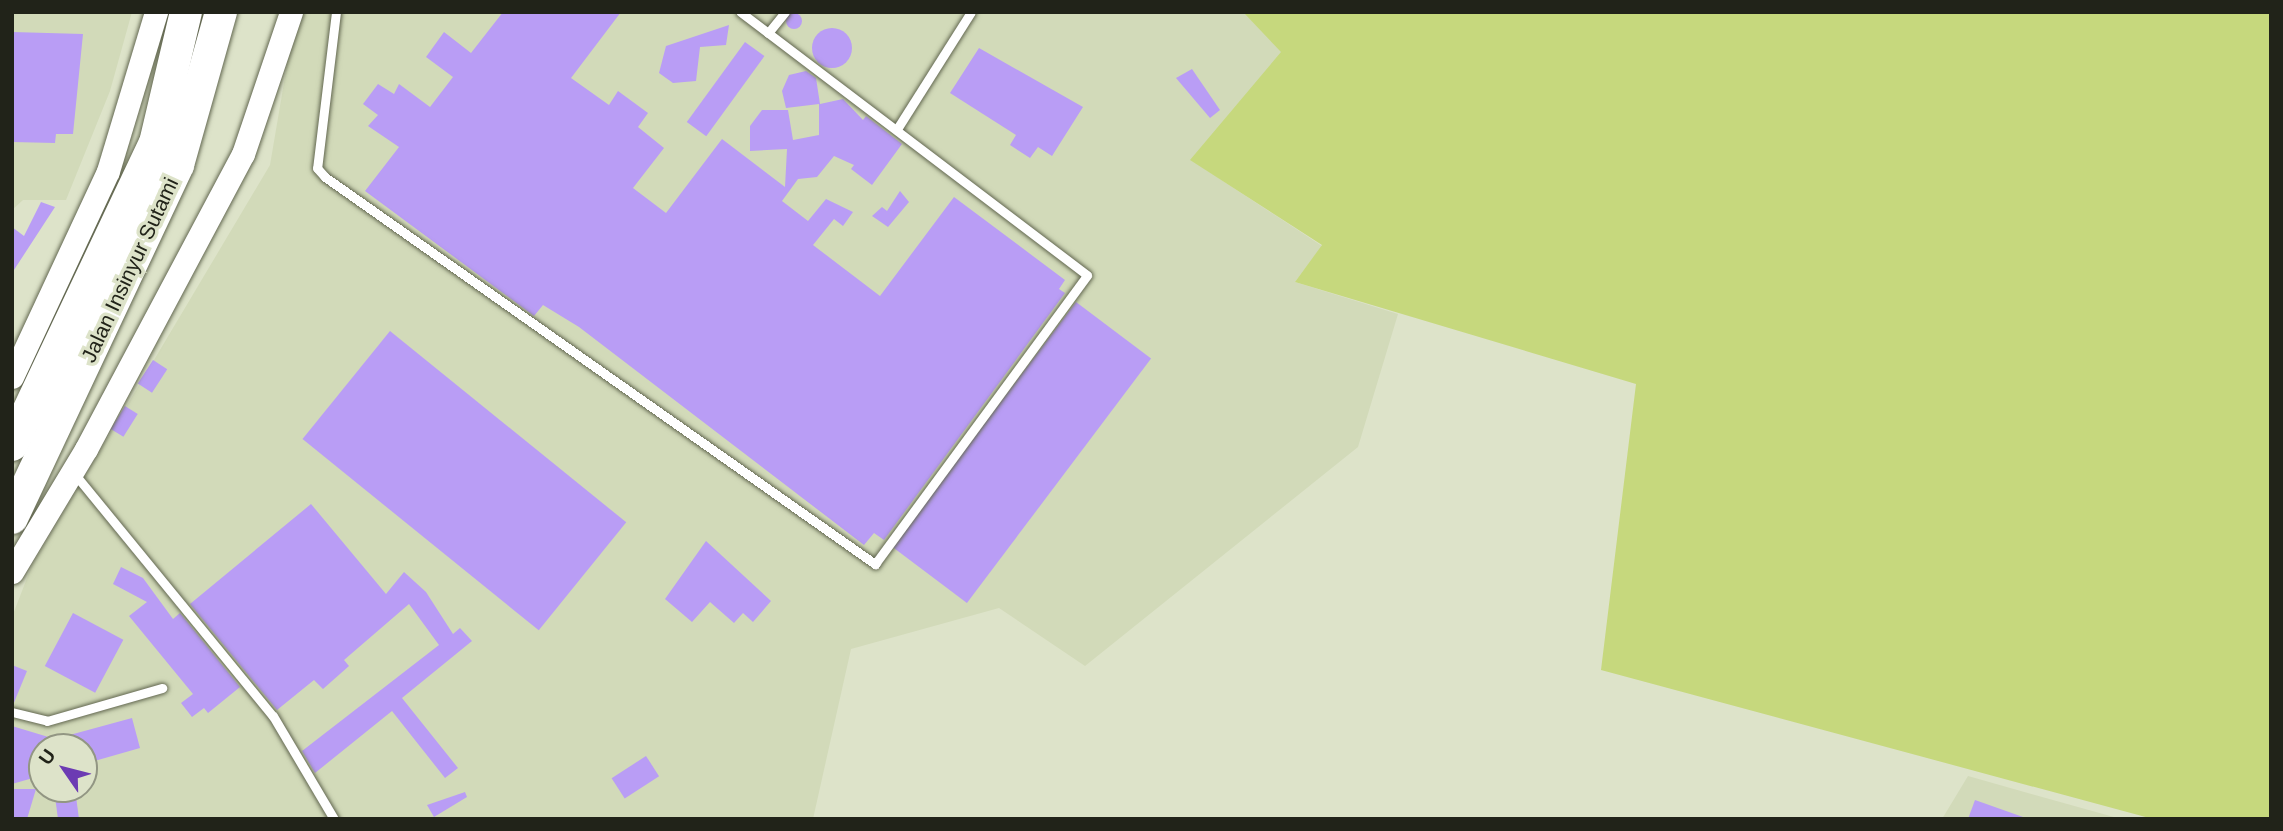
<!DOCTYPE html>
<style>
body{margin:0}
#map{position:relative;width:2283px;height:831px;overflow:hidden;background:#dde3c9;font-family:Arial,sans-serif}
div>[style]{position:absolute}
.built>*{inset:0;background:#d2dab9}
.green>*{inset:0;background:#c6d87d}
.building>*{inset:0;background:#b99df5;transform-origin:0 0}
.round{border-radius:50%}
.roads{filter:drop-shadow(0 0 2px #626750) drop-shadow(0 0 2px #626750)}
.service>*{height:9px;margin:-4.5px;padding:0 4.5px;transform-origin:4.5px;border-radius:4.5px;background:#fff}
.tertiary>*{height:23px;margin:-11.5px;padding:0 11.5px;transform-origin:11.5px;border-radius:11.5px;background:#fff}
.motorway>*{height:32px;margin:-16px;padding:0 16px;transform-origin:16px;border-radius:16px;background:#fff}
span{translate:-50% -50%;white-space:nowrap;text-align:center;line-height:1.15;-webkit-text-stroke:7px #dde3c9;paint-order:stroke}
.street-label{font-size:21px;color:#212319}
.frame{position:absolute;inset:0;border:14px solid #212319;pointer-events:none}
.north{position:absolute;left:28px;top:733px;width:70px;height:70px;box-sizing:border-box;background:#dde3c9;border:2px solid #929683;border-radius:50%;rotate:305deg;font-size:19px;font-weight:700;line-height:28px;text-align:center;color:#212319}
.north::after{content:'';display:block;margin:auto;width:24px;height:32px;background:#6c3bb3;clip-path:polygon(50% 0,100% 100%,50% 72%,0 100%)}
</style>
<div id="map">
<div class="built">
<i style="clip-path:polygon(12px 12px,132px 12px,110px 91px,66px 200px,23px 200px,12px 210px)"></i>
<i style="clip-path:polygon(evenodd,296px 12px,1243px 12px,1282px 52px,1191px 160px,1322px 246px,1295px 282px,1398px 314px,1358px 447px,1085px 666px,999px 608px,851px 649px,813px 819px,12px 819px,12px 617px,32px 565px,270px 165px,296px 12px,42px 747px,84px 747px,84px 789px,42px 789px,42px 747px)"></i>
<i style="clip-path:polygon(1968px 776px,2035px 795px,2121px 819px,1942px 819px)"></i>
</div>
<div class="green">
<i style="clip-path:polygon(1243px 12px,2271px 12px,2271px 819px,2153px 819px,1601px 670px,1636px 384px,1295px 282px,1322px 245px,1190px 160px,1281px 52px)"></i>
</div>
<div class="building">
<i style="clip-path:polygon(503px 12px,621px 12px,571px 78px,609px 105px,618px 91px,648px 113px,638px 127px,664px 148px,633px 188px,666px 213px,722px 139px,785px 187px,787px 149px,750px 151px,750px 126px,762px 110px,788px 110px,793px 140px,819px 135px,819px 104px,786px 108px,782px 91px,789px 75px,806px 71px,816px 78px,820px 104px,843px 99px,863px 120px,866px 116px,902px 144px,872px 185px,851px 169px,854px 165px,834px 156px,817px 177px,798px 179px,782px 201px,808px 221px,826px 199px,853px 212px,843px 226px,834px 219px,813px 245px,880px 296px,954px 197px,1065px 280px,1059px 289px,1065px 293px,884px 540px,874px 533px,864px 545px,579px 327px,543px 305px,534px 316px,365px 191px,399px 147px,368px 126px,378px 115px,363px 104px,378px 84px,394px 94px,399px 84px,430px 107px,453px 77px,426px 57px,444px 32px,471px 53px)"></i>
<i class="round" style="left:786px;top:13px;width:16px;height:16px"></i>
<i style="clip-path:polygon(729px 25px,726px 45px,700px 47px,696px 81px,673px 83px,659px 73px,666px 46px)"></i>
<i class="round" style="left:812px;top:28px;width:40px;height:40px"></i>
<i style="clip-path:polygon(12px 32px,83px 34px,73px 134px,56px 134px,55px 143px,12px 142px)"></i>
<i style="left:745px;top:42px;width:24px;height:99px;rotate:36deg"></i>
<i style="clip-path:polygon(979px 48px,1083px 107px,1052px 156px,1038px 147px,1030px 158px,1010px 145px,1016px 135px,950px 93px)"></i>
<i style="clip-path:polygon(1192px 69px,1220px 110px,1210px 118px,1176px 78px)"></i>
<i style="clip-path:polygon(900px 191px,909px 202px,888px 227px,872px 216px,882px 207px,887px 211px)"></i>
<i style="clip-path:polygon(41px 202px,55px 207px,12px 273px,12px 227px,24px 236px)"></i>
<i style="left:1076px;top:302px;width:94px;height:306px;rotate:37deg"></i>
<i style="left:390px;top:331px;width:304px;height:139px;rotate:39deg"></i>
<i style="left:153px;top:360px;width:17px;height:28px;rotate:33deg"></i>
<i style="left:125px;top:406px;width:15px;height:27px;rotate:32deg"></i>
<i style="clip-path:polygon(311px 504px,386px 594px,404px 572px,426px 592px,453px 634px,460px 628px,472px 641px,402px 698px,458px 768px,445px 778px,392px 711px,315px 773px,302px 751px,439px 645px,409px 604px,344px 660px,349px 666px,323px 689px,314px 680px,277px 710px,190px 604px)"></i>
<i style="clip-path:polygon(706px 541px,771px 601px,753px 622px,743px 613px,734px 623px,710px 602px,692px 622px,665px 599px)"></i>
<i style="clip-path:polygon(121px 567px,143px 578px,173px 619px,180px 613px,240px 687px,208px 713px,204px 708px,192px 717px,181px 703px,193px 694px,129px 616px,147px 602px,113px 584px)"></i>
<i style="left:73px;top:613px;width:57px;height:60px;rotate:28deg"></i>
<i style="clip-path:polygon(12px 665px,27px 671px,13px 705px,12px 705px)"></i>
<i style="clip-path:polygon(132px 718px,140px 748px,84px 764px,84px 747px,42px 747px,40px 776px,12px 784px,12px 726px,55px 739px)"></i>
<i style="left:646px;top:756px;width:24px;height:41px;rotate:57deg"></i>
<i style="clip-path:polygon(12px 789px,36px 789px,27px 819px,12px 819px)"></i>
<i style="clip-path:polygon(54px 789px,75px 789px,79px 819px,58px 819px)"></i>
<i style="clip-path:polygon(465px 792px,467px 797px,434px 817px,427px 805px)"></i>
<i style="clip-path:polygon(1975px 800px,2023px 817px,2023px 819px,1968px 819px)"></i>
</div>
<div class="roads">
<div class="service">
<i style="left:336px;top:12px;width:157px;rotate:96.9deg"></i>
<i style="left:317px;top:168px;width:12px;rotate:48deg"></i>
<i style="left:325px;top:177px;width:673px;rotate:35.13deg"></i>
<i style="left:875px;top:564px;width:358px;rotate:-53.7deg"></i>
<i style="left:1087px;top:275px;width:435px;rotate:-142.8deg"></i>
<i style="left:768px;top:33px;width:27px;rotate:-51deg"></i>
<i style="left:897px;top:129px;width:138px;rotate:-57.7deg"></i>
<i style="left:73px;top:472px;width:315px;rotate:50.7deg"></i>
<i style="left:273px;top:716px;width:120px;rotate:59.4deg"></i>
<i style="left:12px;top:712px;width:36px;rotate:14deg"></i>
<i style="left:47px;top:721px;width:120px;rotate:-16deg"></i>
</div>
<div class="tertiary">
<i style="left:12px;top:377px;width:227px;rotate:-65deg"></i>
<i style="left:108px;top:171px;width:166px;rotate:-73.2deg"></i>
<i style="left:12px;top:572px;width:144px;rotate:-59deg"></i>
<i style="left:86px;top:449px;width:334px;rotate:-62deg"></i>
<i style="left:243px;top:154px;width:150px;rotate:-71.3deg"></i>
</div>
<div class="motorway">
<i style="left:12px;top:445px;width:334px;rotate:-64.7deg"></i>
<i style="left:155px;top:143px;width:135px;rotate:-76.7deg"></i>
<i style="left:12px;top:518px;width:390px;rotate:-64.8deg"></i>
<i style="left:178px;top:165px;width:159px;rotate:-74.3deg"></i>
</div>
</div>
<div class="street-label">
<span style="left:130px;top:270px;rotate:-65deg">Jalan Insinyur Sutami</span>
</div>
<div class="frame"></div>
<div class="north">U</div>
</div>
